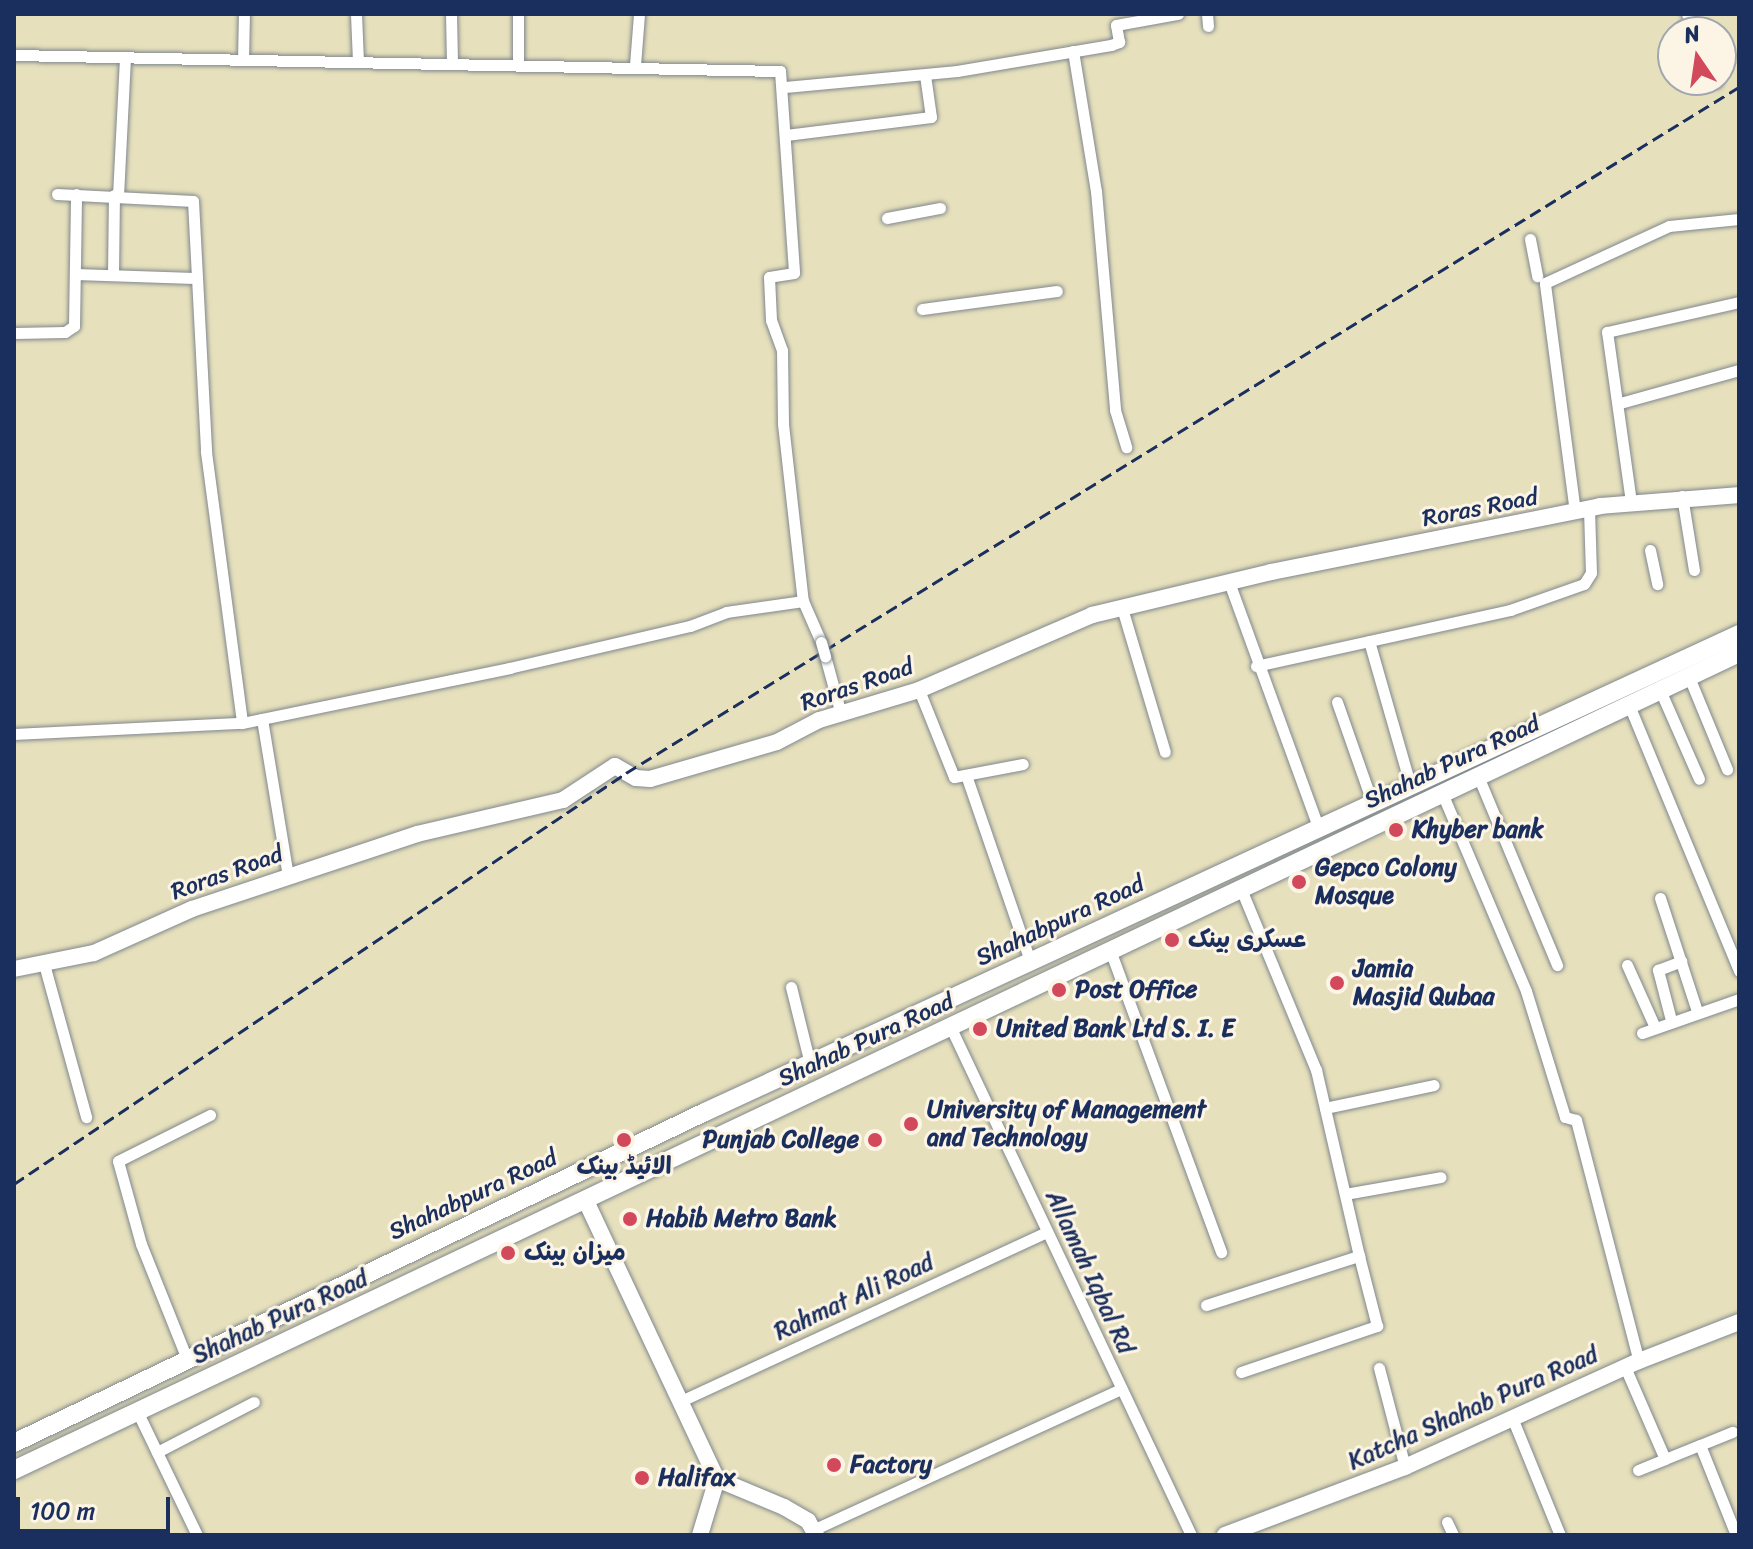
<!DOCTYPE html>
<meta charset="utf-8">
<style>
body{margin:0}
#map{position:relative;width:1753px;height:1549px;overflow:hidden;background:#e6e0bc;font-family:Sriracha,"Playpen Sans Arabic",sans-serif}
div>[style]{position:absolute}
.roads{filter:drop-shadow(0 0 2px #80888d) drop-shadow(0 0 2px #80888d)}
.street>*{height:11px;margin:-5.5px;padding:0 5.5px;transform-origin:5.5px;border-radius:5.5px;background:#fff}
.secondary>*{height:16px;margin:-8px;padding:0 8px;transform-origin:8px;border-radius:8px;background:#fff}
.primary>*{height:18px;margin:-9px;padding:0 9px;transform-origin:9px;border-radius:9px;background:#fff}
.rail>*{height:3px;margin-top:-1.5px;transform-origin:0;background:repeating-linear-gradient(90deg,#1b2f5e 0 12px,transparent 0 18px)}
.bridges{filter:drop-shadow(0 0 2px #80888d) drop-shadow(0 0 2px #80888d)}
.street-bridge>*{height:11px;margin:-5.5px;padding:0 5.5px;transform-origin:5.5px;border-radius:5.5px;background:#fff}
.dots>*{width:22px;height:22px;translate:-50% -50%;box-sizing:border-box;border:4px solid #fcf5e5;border-radius:50%}
span{translate:-50% -50%;white-space:nowrap;text-align:center;line-height:1.15;-webkit-text-stroke:6px #fcf5e5;paint-order:stroke}
.street-label{font-size:24px;color:#1b2f5e}
.poi-label{font-size:24px;color:#1b2f5e;font-weight:700}
.left{translate:0 -50%;text-align:left}
.right{translate:-100% -50%;text-align:right}
.frame{position:absolute;inset:0;border:16px solid #1b2f5e;pointer-events:none}
.north{position:absolute;left:1657px;top:16px;width:80px;height:80px;box-sizing:border-box;background:#fcf5e5;border:2px solid #a2a6af;border-radius:50%;rotate:347deg;font-size:22px;font-weight:700;line-height:32px;text-align:center;color:#1b2f5e}
.north::after{content:'';display:block;margin:auto;width:28px;height:36px;background:#d1495b;clip-path:polygon(50% 0,100% 100%,50% 72%,0 100%)}
.scale{position:absolute;left:16px;top:1497px;width:154px;height:36px;box-sizing:border-box;border:4px solid #1b2f5e;border-top:0;padding-left:10px;font-size:24px;line-height:28px;white-space:nowrap;color:#1b2f5e;-webkit-text-stroke:6px #fcf5e5;paint-order:stroke}
</style>
<div id="map">
<div class="roads">
<div class="street">
<i style="left:356px;top:14px;width:47px;rotate:87.6deg"></i>
<i style="left:451px;top:14px;width:48px;rotate:88.8deg"></i>
<i style="left:518px;top:14px;width:48px;rotate:90deg"></i>
<i style="left:1207px;top:14px;width:12px;rotate:85deg"></i>
<i style="left:1687px;top:14px;width:20px;rotate:66deg"></i>
<i style="left:1073px;top:51px;width:142px;rotate:80.7deg"></i>
<i style="left:1096px;top:191px;width:220px;rotate:85deg"></i>
<i style="left:1115px;top:410px;width:39px;rotate:73deg"></i>
<i style="left:14px;top:55px;width:766px;rotate:1.2deg"></i>
<i style="left:780px;top:71px;width:202px;rotate:86deg"></i>
<i style="left:794px;top:273px;width:25px;rotate:171deg"></i>
<i style="left:769px;top:277px;width:43px;rotate:87.3deg"></i>
<i style="left:771px;top:320px;width:32px;rotate:70deg"></i>
<i style="left:782px;top:350px;width:74px;rotate:89.2deg"></i>
<i style="left:783px;top:424px;width:178px;rotate:83.6deg"></i>
<i style="left:803px;top:601px;width:45px;rotate:66.3deg"></i>
<i style="left:243px;top:60px;width:46px;rotate:-88.8deg"></i>
<i style="left:635px;top:65px;width:51px;rotate:-85.5deg"></i>
<i style="left:1716px;top:80px;width:2px;rotate:90deg"></i>
<i style="left:785px;top:87px;width:173px;rotate:-5.3deg"></i>
<i style="left:957px;top:71px;width:156px;rotate:-9.6deg"></i>
<i style="left:1111px;top:45px;width:9px;rotate:-21deg"></i>
<i style="left:1119px;top:42px;width:17px;rotate:-100deg"></i>
<i style="left:1116px;top:25px;width:63px;rotate:-10.1deg"></i>
<i style="left:786px;top:135px;width:146px;rotate:-7.1deg"></i>
<i style="left:931px;top:117px;width:42px;rotate:-98.1deg"></i>
<i style="left:57px;top:194px;width:136px;rotate:2.9deg"></i>
<i style="left:193px;top:201px;width:251px;rotate:87deg"></i>
<i style="left:206px;top:452px;width:273px;rotate:82.4deg"></i>
<i style="left:118px;top:196px;width:137px;rotate:-87.1deg"></i>
<i style="left:887px;top:218px;width:54px;rotate:-10.7deg"></i>
<i style="left:1530px;top:239px;width:38px;rotate:79deg"></i>
<i style="left:75px;top:274px;width:119px;rotate:1.9deg"></i>
<i style="left:113px;top:275px;width:80px;rotate:-89.3deg"></i>
<i style="left:922px;top:309px;width:136px;rotate:-7.6deg"></i>
<i style="left:14px;top:333px;width:51px;rotate:-1.1deg"></i>
<i style="left:65px;top:332px;width:11px;rotate:-34deg"></i>
<i style="left:74px;top:326px;width:132px;rotate:-89.1deg"></i>
<i style="left:1620px;top:403px;width:123px;rotate:-15.5deg"></i>
<i style="left:1682px;top:496px;width:75px;rotate:80.8deg"></i>
<i style="left:1631px;top:502px;width:172px;rotate:-98deg"></i>
<i style="left:1607px;top:332px;width:135px;rotate:-12.8deg"></i>
<i style="left:1575px;top:512px;width:231px;rotate:-97.5deg"></i>
<i style="left:1545px;top:283px;width:136px;rotate:-24.7deg"></i>
<i style="left:1669px;top:226px;width:70px;rotate:-5.7deg"></i>
<i style="left:1650px;top:550px;width:35px;rotate:78deg"></i>
<i style="left:1229px;top:582px;width:261px;rotate:70deg"></i>
<i style="left:1122px;top:608px;width:150px;rotate:73.4deg"></i>
<i style="left:1369px;top:641px;width:149px;rotate:74deg"></i>
<i style="left:825px;top:656px;width:60px;rotate:74.6deg"></i>
<i style="left:1256px;top:666px;width:260px;rotate:-12.4deg"></i>
<i style="left:1510px;top:610px;width:78px;rotate:-19.4deg"></i>
<i style="left:1584px;top:584px;width:13px;rotate:-58deg"></i>
<i style="left:1591px;top:573px;width:64px;rotate:-91.8deg"></i>
<i style="left:1689px;top:677px;width:100px;rotate:67.6deg"></i>
<i style="left:919px;top:690px;width:94px;rotate:68.1deg"></i>
<i style="left:954px;top:777px;width:70px;rotate:-10.7deg"></i>
<i style="left:1660px;top:690px;width:97px;rotate:66.3deg"></i>
<i style="left:1337px;top:702px;width:106px;rotate:70.7deg"></i>
<i style="left:1629px;top:705px;width:288px;rotate:67.5deg"></i>
<i style="left:262px;top:719px;width:159px;rotate:80.6deg"></i>
<i style="left:14px;top:734px;width:228px;rotate:-2.8deg"></i>
<i style="left:242px;top:723px;width:273px;rotate:-11.6deg"></i>
<i style="left:509px;top:668px;width:186px;rotate:-13.1deg"></i>
<i style="left:690px;top:626px;width:39px;rotate:-21deg"></i>
<i style="left:726px;top:612px;width:78px;rotate:-8.1deg"></i>
<i style="left:966px;top:775px;width:197px;rotate:71deg"></i>
<i style="left:1478px;top:776px;width:205px;rotate:67.3deg"></i>
<i style="left:1442px;top:793px;width:215px;rotate:67deg"></i>
<i style="left:1526px;top:991px;width:132px;rotate:72.8deg"></i>
<i style="left:1565px;top:1117px;width:11px;rotate:15deg"></i>
<i style="left:1576px;top:1120px;width:249px;rotate:75.4deg"></i>
<i style="left:1660px;top:898px;width:119px;rotate:71.9deg"></i>
<i style="left:1110px;top:950px;width:322px;rotate:69.8deg"></i>
<i style="left:44px;top:964px;width:159px;rotate:74.6deg"></i>
<i style="left:1627px;top:965px;width:66px;rotate:65.8deg"></i>
<i style="left:791px;top:987px;width:79px;rotate:76.1deg"></i>
<i style="left:1671px;top:1020px;width:52px;rotate:-104.6deg"></i>
<i style="left:1658px;top:970px;width:25px;rotate:-21deg"></i>
<i style="left:950px;top:1026px;width:563px;rotate:64.66deg"></i>
<i style="left:1642px;top:1033px;width:103px;rotate:-19.3deg"></i>
<i style="left:1325px;top:1108px;width:111px;rotate:-11.9deg"></i>
<i style="left:1345px;top:1194px;width:97px;rotate:-10deg"></i>
<i style="left:1206px;top:1305px;width:161px;rotate:-17.8deg"></i>
<i style="left:1359px;top:1256px;width:191px;rotate:-103deg"></i>
<i style="left:1316px;top:1070px;width:196px;rotate:-112.5deg"></i>
<i style="left:187px;top:1359px;width:124px;rotate:-111.8deg"></i>
<i style="left:141px;top:1244px;width:86px;rotate:-105.5deg"></i>
<i style="left:118px;top:1161px;width:103px;rotate:-26.6deg"></i>
<i style="left:1625px;top:1367px;width:100px;rotate:66.5deg"></i>
<i style="left:1665px;top:1459px;width:38px;rotate:-22deg"></i>
<i style="left:1700px;top:1445px;width:97px;rotate:68.2deg"></i>
<i style="left:1379px;top:1368px;width:102px;rotate:75.3deg"></i>
<i style="left:1241px;top:1372px;width:144px;rotate:-18.7deg"></i>
<i style="left:1377px;top:1326px;width:72px;rotate:-104.4deg"></i>
<i style="left:681px;top:1401px;width:402px;rotate:-24.8deg"></i>
<i style="left:137px;top:1411px;width:138px;rotate:64.2deg"></i>
<i style="left:1513px;top:1420px;width:124px;rotate:67.8deg"></i>
<i style="left:1700px;top:1445px;width:35px;rotate:-22deg"></i>
<i style="left:157px;top:1452px;width:109px;rotate:-27.3deg"></i>
<i style="left:1638px;top:1470px;width:29px;rotate:-22deg"></i>
<i style="left:1447px;top:1522px;width:14px;rotate:65deg"></i>
<i style="left:815px;top:1529px;width:337px;rotate:-24.6deg"></i>
</div>
<div class="secondary">
<i style="left:14px;top:969px;width:82px;rotate:-11.3deg"></i>
<i style="left:94px;top:953px;width:107px;rotate:-24.2deg"></i>
<i style="left:192px;top:909px;width:237px;rotate:-18.4deg"></i>
<i style="left:417px;top:834px;width:150px;rotate:-13.1deg"></i>
<i style="left:563px;top:800px;width:62px;rotate:-33.2deg"></i>
<i style="left:615px;top:766px;width:24px;rotate:30deg"></i>
<i style="left:636px;top:778px;width:14px;rotate:4deg"></i>
<i style="left:650px;top:779px;width:132px;rotate:-16.2deg"></i>
<i style="left:777px;top:742px;width:47px;rotate:-27.6deg"></i>
<i style="left:819px;top:720px;width:104px;rotate:-16.7deg"></i>
<i style="left:919px;top:690px;width:189px;rotate:-23.4deg"></i>
<i style="left:1092px;top:615px;width:184px;rotate:-13.5deg"></i>
<i style="left:1271px;top:572px;width:336px;rotate:-11.3deg"></i>
<i style="left:1600px;top:506px;width:139px;rotate:-4.5deg"></i>
<i style="left:585px;top:1199px;width:310px;rotate:64.8deg"></i>
<i style="left:717px;top:1479px;width:59px;rotate:106.9deg"></i>
<i style="left:717px;top:1479px;width:73px;rotate:22.7deg"></i>
<i style="left:784px;top:1507px;width:28px;rotate:30deg"></i>
<i style="left:808px;top:1521px;width:16px;rotate:60deg"></i>
<i style="left:1225px;top:1535px;width:192px;rotate:-20.7deg"></i>
<i style="left:1405px;top:1467px;width:257px;rotate:-24.4deg"></i>
<i style="left:1639px;top:1361px;width:107px;rotate:-21.3deg"></i>
</div>
<div class="primary">
<i style="left:14px;top:1443px;width:766px;rotate:-25.6deg"></i>
<i style="left:705px;top:1112px;width:1139px;rotate:-24.81deg"></i>
<i style="left:14px;top:1470px;width:1909px;rotate:-25.34deg"></i>
</div>
</div>
<div class="rail">
<i style="left:14px;top:1184px;width:737px;rotate:-33.88deg"></i>
<i style="left:626px;top:773px;width:1307px;rotate:-31.65deg"></i>
</div>
<div class="bridges">
<div class="street-bridge">
<i style="left:821px;top:642px;width:15px;rotate:74deg"></i>
</div>
</div>
<div class="dots">
<i style="left:1396px;top:830px;background:#d1495b"></i>
<i style="left:1299px;top:882px;background:#d1495b"></i>
<i style="left:1172px;top:940px;background:#d1495b"></i>
<i style="left:1337px;top:983px;background:#d1495b"></i>
<i style="left:1059px;top:990px;background:#d1495b"></i>
<i style="left:980px;top:1029px;background:#d1495b"></i>
<i style="left:911px;top:1124px;background:#d1495b"></i>
<i style="left:624px;top:1140px;background:#d1495b"></i>
<i style="left:875px;top:1140px;background:#d1495b"></i>
<i style="left:630px;top:1219px;background:#d1495b"></i>
<i style="left:508px;top:1253px;background:#d1495b"></i>
<i style="left:834px;top:1465px;background:#d1495b"></i>
<i style="left:642px;top:1478px;background:#d1495b"></i>
</div>
<div class="street-label">
<span style="left:1480px;top:508px;rotate:-11deg">Roras Road</span>
<span style="left:857px;top:685px;rotate:-19deg">Roras Road</span>
<span style="left:1452px;top:762px;rotate:-25deg">Shahab Pura Road</span>
<span style="left:227px;top:873px;rotate:-20deg">Roras Road</span>
<span style="left:1060px;top:921px;rotate:-25deg">Shahabpura Road</span>
<span style="left:866px;top:1040px;rotate:-25deg">Shahab Pura Road</span>
<span style="left:473px;top:1195px;rotate:-25deg">Shahabpura Road</span>
<span style="left:1090px;top:1272px;rotate:65deg">Allamah Iqbal Rd</span>
<span style="left:854px;top:1297px;rotate:-25deg">Rahmat Ali Road</span>
<span style="left:280px;top:1317px;rotate:-25deg">Shahab Pura Road</span>
<span style="left:1473px;top:1408px;rotate:-24deg">Katcha Shahab Pura Road</span>
</div>
<div class="poi-label">
<span class="left" style="left:1412px;top:830px">Khyber bank</span>
<span class="left" style="left:1315px;top:882px">Gepco Colony<br>Mosque</span>
<span class="left" style="left:1188px;top:940px">عسکری بینک</span>
<span class="left" style="left:1353px;top:983px">Jamia<br>Masjid Qubaa</span>
<span class="left" style="left:1075px;top:990px">Post Office</span>
<span class="left" style="left:996px;top:1029px">United Bank Ltd S. I. E</span>
<span class="left" style="left:927px;top:1124px">University of Management<br>and Technology</span>
<span class="right" style="left:859px;top:1140px">Punjab College</span>
<span style="left:624px;top:1167px">الائیڈ بینک</span>
<span class="left" style="left:646px;top:1219px">Habib Metro Bank</span>
<span class="left" style="left:524px;top:1253px">میزان بینک</span>
<span class="left" style="left:850px;top:1465px">Factory</span>
<span class="left" style="left:658px;top:1478px">Halifax</span>
</div>
<div class="frame"></div>
<div class="north">N</div>
<div class="scale">100 m</div>
</div>
